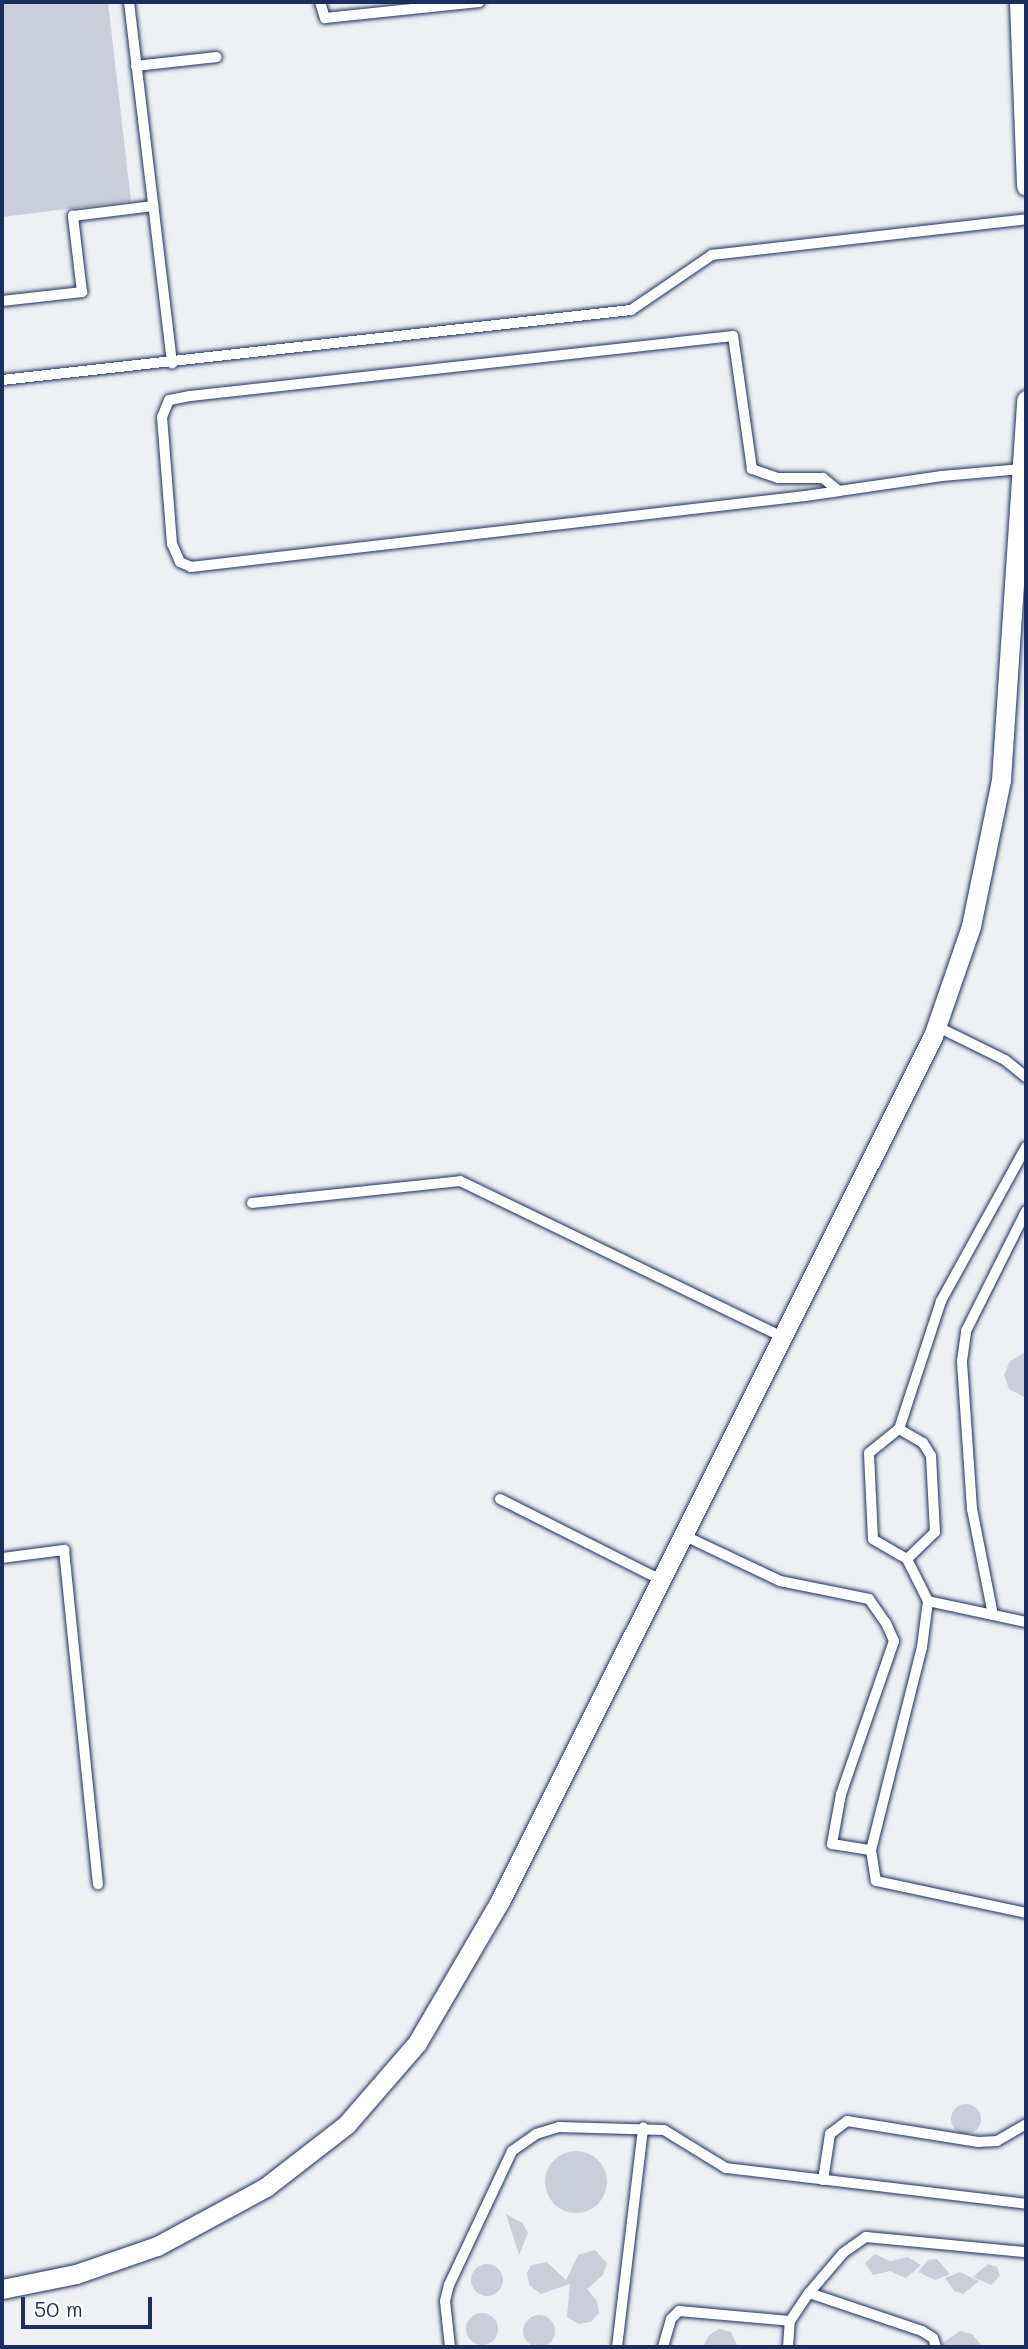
<!DOCTYPE html>
<style>
body{margin:0}
#map{position:relative;width:1028px;height:2349px;overflow:hidden;background:#fff;font-family:Mali,sans-serif}
div>[style]{position:absolute}
.built>*{inset:0;background:#eff0f4;transform-origin:0 0}
.building>*{inset:0;background:#caceda}
.round{border-radius:50%}
.roads{filter:drop-shadow(0 0 2px #1b2f5e) drop-shadow(0 0 2px #1b2f5e)}
.service>*{height:10px;margin:-5px;padding:0 5px;transform-origin:5px;border-radius:5px;background:#fff}
.minor>*{height:19px;margin:-9.5px;padding:0 9.5px;transform-origin:9.5px;border-radius:9.5px;background:#fff}
span{translate:-50% -50%;white-space:nowrap;text-align:center;line-height:1.15;-webkit-text-stroke:6px #fff;paint-order:stroke}
.frame{position:absolute;inset:0;border:4px solid #1b2f5e;pointer-events:none}
.scale{position:absolute;left:21px;top:2297px;width:131px;height:32px;box-sizing:border-box;border:4px solid #1b2f5e;border-top:0;padding-left:9px;font-size:21px;line-height:24px;white-space:nowrap;color:#1b2f5e;-webkit-text-stroke:5px #fff;paint-order:stroke}
</style>
<div id="map">
<div class="built">
<i style="left:2px;top:2px;width:1024px;height:2345px"></i>
</div>
<div class="building">
<i style="clip-path:polygon(2px 2px,108px 2px,131px 201px,2px 217px)"></i>
<i style="clip-path:polygon(1026px 1352px,1026px 1398px,1009px 1389px,1004px 1375px,1010px 1361px)"></i>
<i class="round" style="left:951px;top:2104px;width:30px;height:30px"></i>
<i class="round" style="left:545px;top:2151px;width:62px;height:62px"></i>
<i style="clip-path:polygon(506px 2214px,522px 2223px,528px 2233px,519px 2255px)"></i>
<i style="clip-path:polygon(595px 2250px,607px 2263px,603px 2275px,587px 2289px,597px 2301px,599px 2313px,591px 2322px,579px 2324px,567px 2317px,570px 2284px,541px 2294px,529px 2285px,527px 2273px,531px 2265px,547px 2262px,566px 2280px,578px 2255px)"></i>
<i style="clip-path:polygon(875px 2254px,890px 2261px,908px 2257px,921px 2265px,906px 2278px,890px 2271px,873px 2275px,865px 2263px)"></i>
<i style="clip-path:polygon(937px 2259px,950px 2274px,935px 2280px,918px 2272px,928px 2260px)"></i>
<i style="clip-path:polygon(988px 2264px,997px 2267px,1000px 2276px,991px 2285px,973px 2277px)"></i>
<i class="round" style="left:471px;top:2264px;width:32px;height:32px"></i>
<i style="clip-path:polygon(960px 2272px,979px 2281px,963px 2294px,954px 2291px,945px 2278px)"></i>
<i class="round" style="left:466px;top:2313px;width:32px;height:32px"></i>
<i class="round" style="left:523px;top:2315px;width:32px;height:32px"></i>
<i style="clip-path:polygon(719px 2329px,731px 2332px,738px 2347px,703px 2347px,709px 2335px)"></i>
<i style="clip-path:polygon(960px 2331px,972px 2334px,983px 2347px,943px 2347px,943px 2343px)"></i>
</div>
<div class="roads">
<div class="service">
<i style="left:129px;top:2px;width:364px;rotate:83.2deg"></i>
<i style="left:320px;top:2px;width:17px;rotate:73deg"></i>
<i style="left:325px;top:18px;width:155px;rotate:-5.9deg"></i>
<i style="left:136px;top:66px;width:81px;rotate:-6.3deg"></i>
<i style="left:2px;top:301px;width:81px;rotate:-6.4deg"></i>
<i style="left:82px;top:292px;width:77px;rotate:-96.8deg"></i>
<i style="left:73px;top:216px;width:81px;rotate:-7.1deg"></i>
<i style="left:2px;top:380px;width:633px;rotate:-6.35deg"></i>
<i style="left:631px;top:310px;width:98px;rotate:-34.2deg"></i>
<i style="left:712px;top:255px;width:316px;rotate:-6.5deg"></i>
<i style="left:839px;top:491px;width:21px;rotate:-141deg"></i>
<i style="left:823px;top:478px;width:45px;rotate:180deg"></i>
<i style="left:778px;top:478px;width:28px;rotate:-161deg"></i>
<i style="left:752px;top:469px;width:134px;rotate:-98.1deg"></i>
<i style="left:733px;top:336px;width:546px;rotate:173.69deg"></i>
<i style="left:190px;top:396px;width:21px;rotate:169deg"></i>
<i style="left:169px;top:400px;width:18px;rotate:112deg"></i>
<i style="left:162px;top:417px;width:127px;rotate:85.5deg"></i>
<i style="left:172px;top:544px;width:20px;rotate:66deg"></i>
<i style="left:180px;top:562px;width:12px;rotate:24deg"></i>
<i style="left:191px;top:567px;width:618px;rotate:-6.6deg"></i>
<i style="left:805px;top:496px;width:34px;rotate:-8deg"></i>
<i style="left:839px;top:491px;width:104px;rotate:-8.3deg"></i>
<i style="left:942px;top:476px;width:80px;rotate:-5deg"></i>
<i style="left:936px;top:1026px;width:77px;rotate:26.2deg"></i>
<i style="left:1005px;top:1060px;width:27px;rotate:39deg"></i>
<i style="left:252px;top:1203px;width:209px;rotate:-6deg"></i>
<i style="left:460px;top:1181px;width:359px;rotate:25.8deg"></i>
<i style="left:899px;top:1429px;width:28px;rotate:30deg"></i>
<i style="left:923px;top:1443px;width:15px;rotate:58deg"></i>
<i style="left:931px;top:1456px;width:76px;rotate:87deg"></i>
<i style="left:935px;top:1532px;width:39px;rotate:136deg"></i>
<i style="left:500px;top:1499px;width:180px;rotate:26.7deg"></i>
<i style="left:685px;top:1536px;width:105px;rotate:25.3deg"></i>
<i style="left:780px;top:1581px;width:91px;rotate:11.4deg"></i>
<i style="left:869px;top:1599px;width:29px;rotate:55deg"></i>
<i style="left:886px;top:1623px;width:20px;rotate:66deg"></i>
<i style="left:894px;top:1641px;width:162px;rotate:109.1deg"></i>
<i style="left:841px;top:1794px;width:51px;rotate:100.2deg"></i>
<i style="left:832px;top:1844px;width:39px;rotate:9deg"></i>
<i style="left:2px;top:1558px;width:63px;rotate:-7.4deg"></i>
<i style="left:64px;top:1550px;width:336px;rotate:84.2deg"></i>
<i style="left:928px;top:1601px;width:47px;rotate:-116.6deg"></i>
<i style="left:907px;top:1559px;width:39px;rotate:-150deg"></i>
<i style="left:873px;top:1539px;width:86px;rotate:-92.7deg"></i>
<i style="left:869px;top:1453px;width:38px;rotate:-39deg"></i>
<i style="left:899px;top:1429px;width:135px;rotate:-71.8deg"></i>
<i style="left:941px;top:1301px;width:176px;rotate:-61.1deg"></i>
<i style="left:993px;top:1615px;width:108px;rotate:-101.2deg"></i>
<i style="left:972px;top:1509px;width:148px;rotate:-93.9deg"></i>
<i style="left:962px;top:1361px;width:30px;rotate:-82deg"></i>
<i style="left:966px;top:1331px;width:134px;rotate:-63.4deg"></i>
<i style="left:1026px;top:1622px;width:100px;rotate:-167.9deg"></i>
<i style="left:928px;top:1601px;width:46px;rotate:97.4deg"></i>
<i style="left:922px;top:1647px;width:209px;rotate:104.1deg"></i>
<i style="left:871px;top:1850px;width:31px;rotate:81deg"></i>
<i style="left:876px;top:1881px;width:153px;rotate:12deg"></i>
<i style="left:823px;top:2180px;width:47px;rotate:-81.3deg"></i>
<i style="left:830px;top:2134px;width:21px;rotate:-37deg"></i>
<i style="left:847px;top:2121px;width:133px;rotate:9.1deg"></i>
<i style="left:978px;top:2142px;width:19px;rotate:-3deg"></i>
<i style="left:997px;top:2141px;width:34px;rotate:-30deg"></i>
<i style="left:450px;top:2347px;width:46px;rotate:-96.2deg"></i>
<i style="left:445px;top:2301px;width:16px;rotate:-76deg"></i>
<i style="left:449px;top:2285px;width:148px;rotate:-64.8deg"></i>
<i style="left:512px;top:2151px;width:29px;rotate:-35deg"></i>
<i style="left:536px;top:2134px;width:24px;rotate:-17deg"></i>
<i style="left:559px;top:2127px;width:105px;rotate:1.6deg"></i>
<i style="left:664px;top:2130px;width:73px;rotate:31.5deg"></i>
<i style="left:726px;top:2168px;width:302px;rotate:6.8deg"></i>
<i style="left:617px;top:2347px;width:221px;rotate:-83.2deg"></i>
<i style="left:663px;top:2347px;width:29px;rotate:-74deg"></i>
<i style="left:671px;top:2319px;width:11px;rotate:-45deg"></i>
<i style="left:679px;top:2311px;width:111px;rotate:5.1deg"></i>
<i style="left:788px;top:2347px;width:26px;rotate:-86deg"></i>
<i style="left:790px;top:2321px;width:34px;rotate:-56deg"></i>
<i style="left:936px;top:2347px;width:9px;rotate:-108deg"></i>
<i style="left:933px;top:2338px;width:13px;rotate:-148deg"></i>
<i style="left:922px;top:2331px;width:119px;rotate:-161.4deg"></i>
<i style="left:809px;top:2293px;width:52px;rotate:-49.6deg"></i>
<i style="left:843px;top:2253px;width:28px;rotate:-35deg"></i>
<i style="left:866px;top:2237px;width:161px;rotate:5.4deg"></i>
</div>
<div class="minor">
<i style="left:1019px;top:2px;width:184px;rotate:87.8deg"></i>
<i style="left:2px;top:2289px;width:76px;rotate:-11.5deg"></i>
<i style="left:76px;top:2274px;width:86px;rotate:-19.1deg"></i>
<i style="left:157px;top:2246px;width:124px;rotate:-28.4deg"></i>
<i style="left:266px;top:2187px;width:101px;rotate:-37.8deg"></i>
<i style="left:346px;top:2125px;width:108px;rotate:-49.1deg"></i>
<i style="left:417px;top:2043px;width:164px;rotate:-59.7deg"></i>
<i style="left:500px;top:1901px;width:967px;rotate:-63.41deg"></i>
<i style="left:933px;top:1036px;width:116px;rotate:-70.9deg"></i>
<i style="left:971px;top:926px;width:149px;rotate:-78.4deg"></i>
<i style="left:1001px;top:780px;width:381px;rotate:-86.2deg"></i>
</div>
</div>
<div class="frame"></div>
<div class="scale">50 m</div>
</div>
